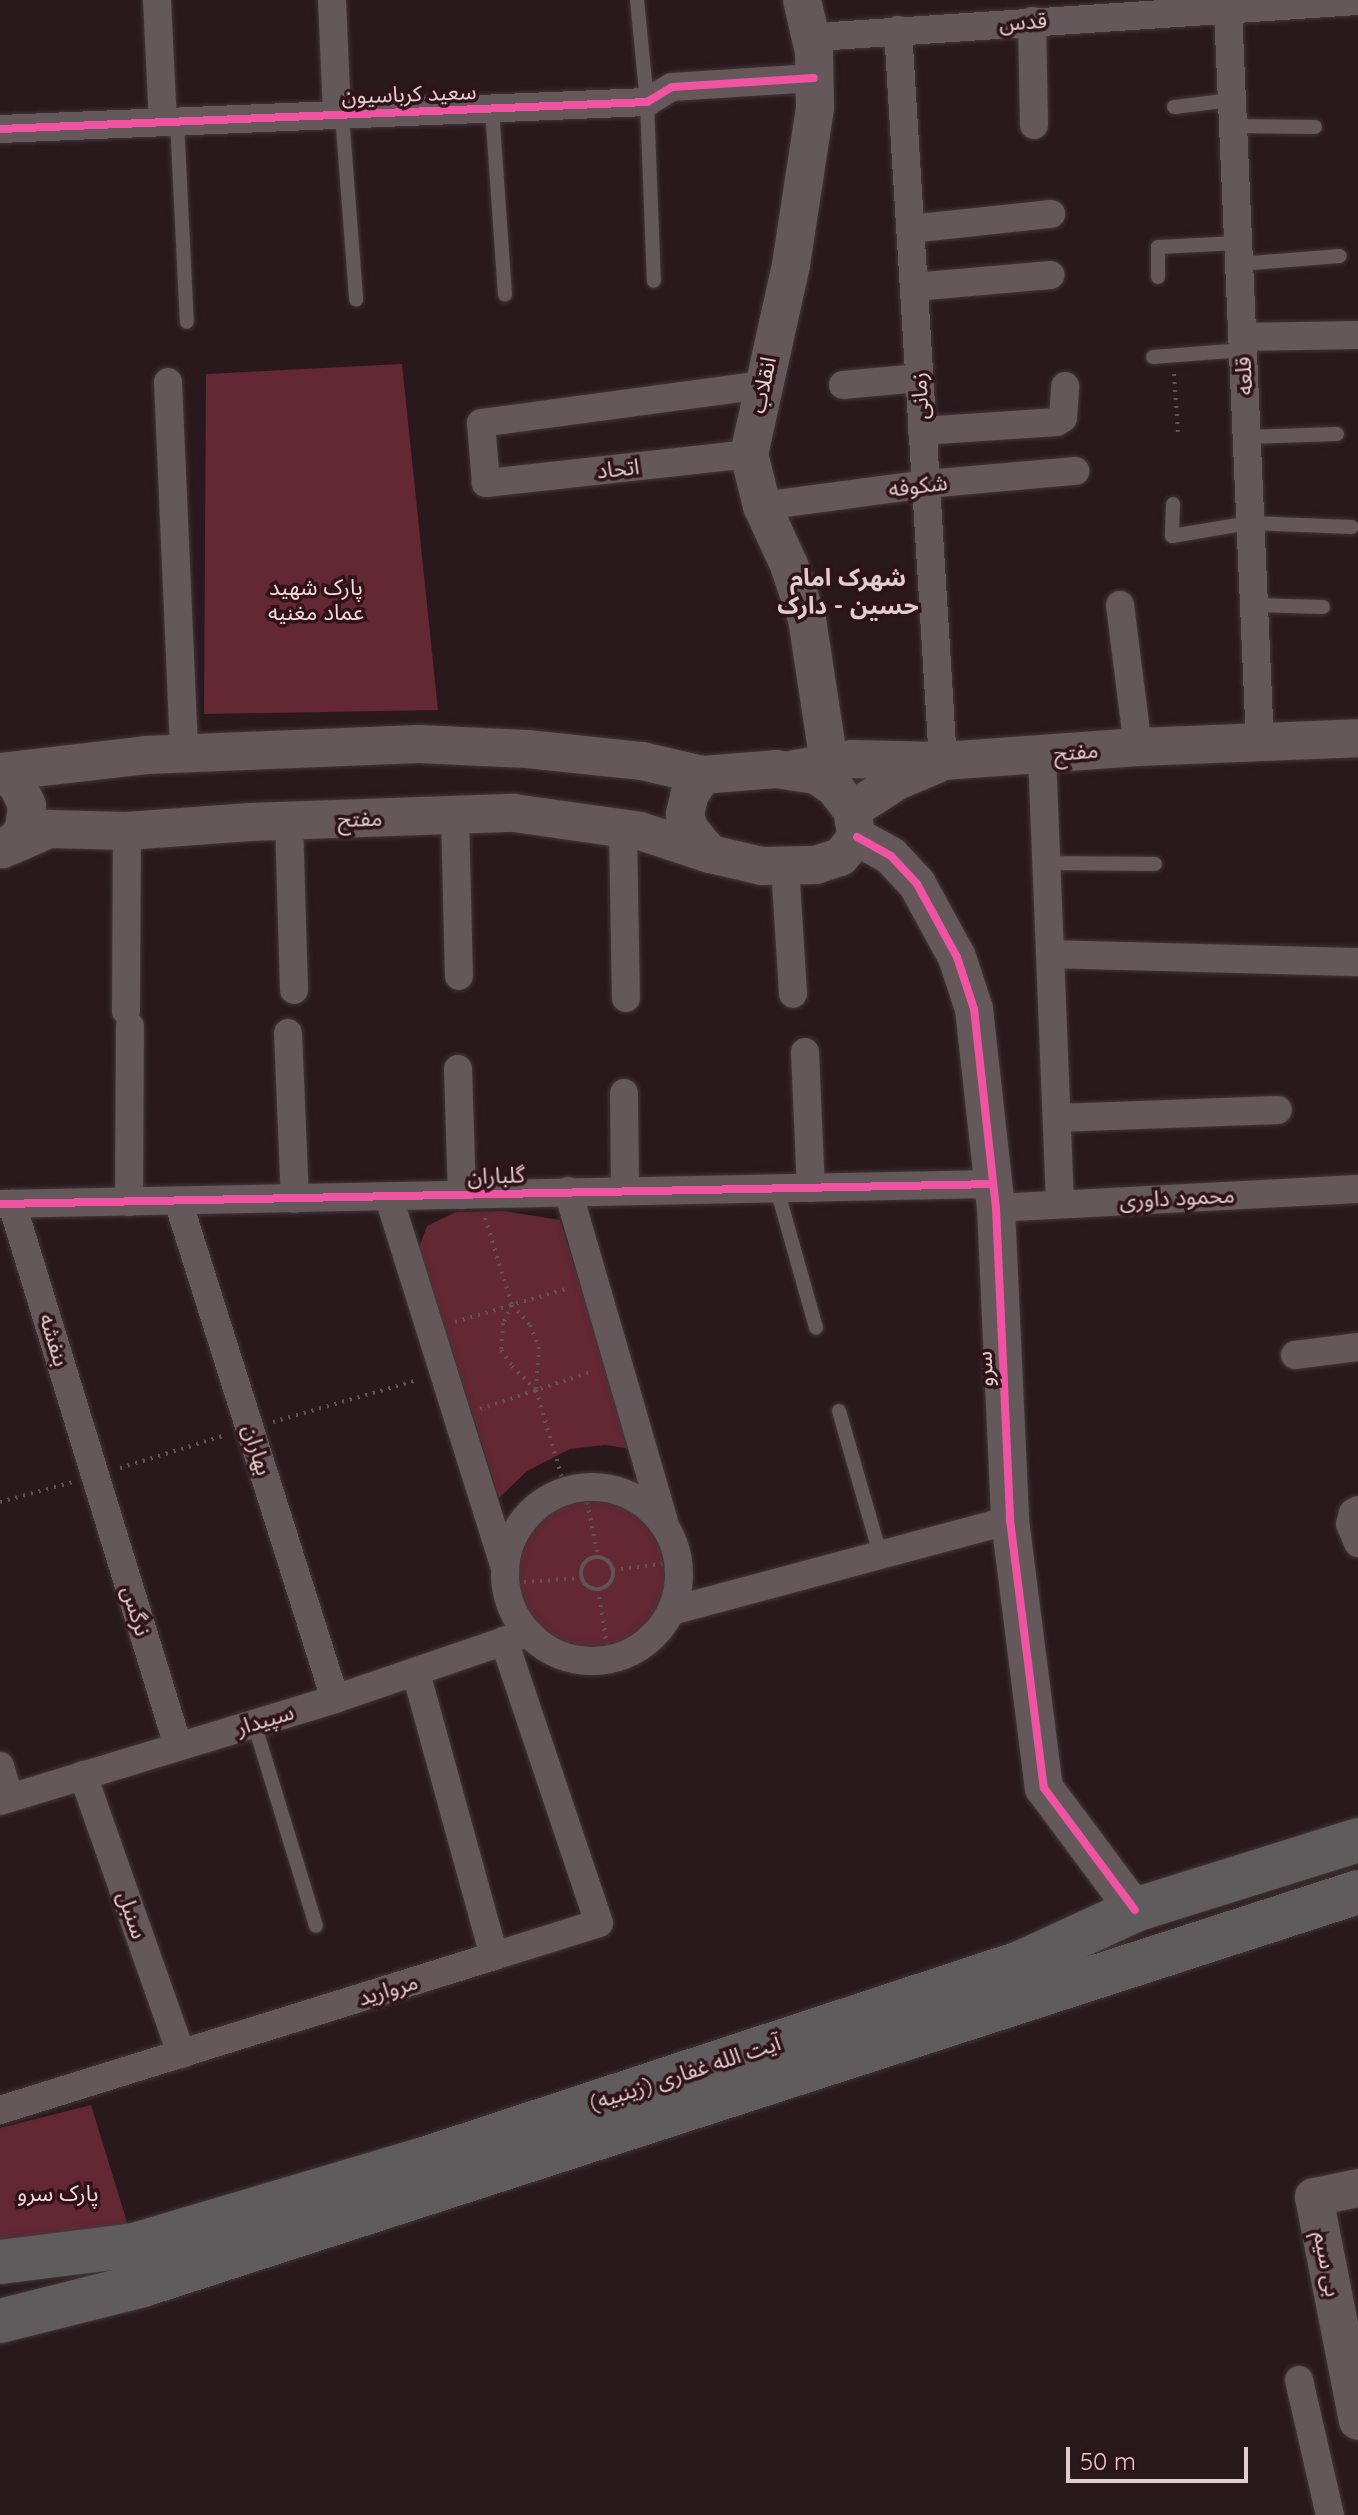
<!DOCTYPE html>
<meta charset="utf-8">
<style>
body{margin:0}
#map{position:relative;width:1358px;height:2515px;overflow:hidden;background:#29191c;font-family:Quicksand,"Noto Sans Arabic",sans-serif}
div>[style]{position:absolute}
.green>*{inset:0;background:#642734}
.round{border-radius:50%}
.path>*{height:4px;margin-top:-2px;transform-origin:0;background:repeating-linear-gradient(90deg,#5f5456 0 2px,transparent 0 8px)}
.path>.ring{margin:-2px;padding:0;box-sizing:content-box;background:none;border:4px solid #5f5456;border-radius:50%}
.roads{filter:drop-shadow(0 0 2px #423638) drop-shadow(0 0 2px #423638)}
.lane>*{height:14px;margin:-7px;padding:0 7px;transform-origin:7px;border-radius:7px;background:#64585a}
.street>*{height:28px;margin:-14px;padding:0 14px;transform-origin:14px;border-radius:14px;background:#64585a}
.street>.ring{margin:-14px;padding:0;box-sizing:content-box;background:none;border:28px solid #64585a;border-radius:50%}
.secondary>*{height:38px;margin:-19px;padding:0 19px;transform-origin:19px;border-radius:19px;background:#64585a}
.primary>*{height:44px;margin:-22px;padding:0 22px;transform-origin:22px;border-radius:22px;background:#605b5d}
.cycleway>*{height:8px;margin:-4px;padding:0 4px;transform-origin:4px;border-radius:4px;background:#f153a3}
span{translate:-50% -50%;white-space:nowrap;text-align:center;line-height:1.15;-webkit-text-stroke:7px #2f1318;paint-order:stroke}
.street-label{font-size:22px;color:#e1cccf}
.park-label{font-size:22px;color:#f5d9dd}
.neighbourhood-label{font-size:24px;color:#e1cccf;font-weight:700}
.scale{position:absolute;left:1066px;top:2447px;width:182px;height:36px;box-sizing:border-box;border:4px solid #e1cccf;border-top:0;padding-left:10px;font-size:24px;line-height:28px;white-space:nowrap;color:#e1cccf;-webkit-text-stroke:6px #2f1318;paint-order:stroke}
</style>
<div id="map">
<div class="green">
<i style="clip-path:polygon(402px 364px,438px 710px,204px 714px,206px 374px)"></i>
<i style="clip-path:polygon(504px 1211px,560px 1220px,632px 1449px,605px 1445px,570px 1449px,527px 1471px,499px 1498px,419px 1248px,427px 1226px,456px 1212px)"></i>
<i class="round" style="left:519px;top:1500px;width:150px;height:150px"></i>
<i style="clip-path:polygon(91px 2105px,134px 2245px,0 2262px,0 2128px)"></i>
</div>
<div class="path">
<i style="left:1174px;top:374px;width:58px;rotate:86.1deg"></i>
<i style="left:485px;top:1218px;width:91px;rotate:72.8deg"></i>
<i style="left:512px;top:1305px;width:20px;rotate:117deg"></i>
<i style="left:503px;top:1323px;width:27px;rotate:94deg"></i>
<i style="left:501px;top:1350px;width:19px;rotate:55deg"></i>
<i style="left:512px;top:1366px;width:34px;rotate:45deg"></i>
<i style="left:536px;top:1390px;width:105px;rotate:73.5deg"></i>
<i style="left:512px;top:1305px;width:27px;rotate:48deg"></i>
<i style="left:530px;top:1325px;width:24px;rotate:68deg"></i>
<i style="left:539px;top:1347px;width:43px;rotate:94deg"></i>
<i style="left:455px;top:1322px;width:119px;rotate:-16.6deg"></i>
<i style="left:480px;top:1409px;width:119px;rotate:-18.6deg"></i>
<i style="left:273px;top:1422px;width:151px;rotate:-16.2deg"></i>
<i style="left:120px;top:1468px;width:111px;rotate:-17.3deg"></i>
<i style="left:584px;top:1487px;width:70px;rotate:78.5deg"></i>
<i style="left:0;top:1502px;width:76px;rotate:-15.3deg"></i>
<i class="ring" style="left:581px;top:1557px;width:28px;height:28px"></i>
<i style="left:613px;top:1570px;width:65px;rotate:-7deg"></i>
<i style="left:524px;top:1582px;width:57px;rotate:-4deg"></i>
<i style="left:598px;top:1589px;width:72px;rotate:81.2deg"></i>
</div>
<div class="roads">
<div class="lane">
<i style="left:637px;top:0;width:102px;rotate:84.4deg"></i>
<i style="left:647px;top:102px;width:179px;rotate:87.8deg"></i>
<i style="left:1174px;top:107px;width:58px;rotate:-6.9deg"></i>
<i style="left:492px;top:109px;width:186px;rotate:86deg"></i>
<i style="left:342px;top:115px;width:185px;rotate:85.6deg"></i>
<i style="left:177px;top:121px;width:201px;rotate:87.2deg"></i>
<i style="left:1233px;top:126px;width:82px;rotate:0.7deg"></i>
<i style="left:1239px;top:264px;width:101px;rotate:-4.5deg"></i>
<i style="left:1158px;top:277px;width:30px;rotate:-90deg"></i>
<i style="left:1158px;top:247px;width:80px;rotate:-2.9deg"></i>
<i style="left:1153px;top:357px;width:90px;rotate:-4.4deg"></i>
<i style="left:1247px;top:437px;width:90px;rotate:-1.9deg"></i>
<i style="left:1173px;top:504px;width:32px;rotate:92deg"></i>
<i style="left:1172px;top:536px;width:79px;rotate:-9.5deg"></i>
<i style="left:1250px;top:523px;width:102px;rotate:2.2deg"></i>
<i style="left:1254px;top:605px;width:69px;rotate:1.7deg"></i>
<i style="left:1047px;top:863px;width:108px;rotate:0.5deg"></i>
<i style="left:777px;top:1189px;width:144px;rotate:74.3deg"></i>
<i style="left:839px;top:1411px;width:149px;rotate:74deg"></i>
<i style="left:254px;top:1723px;width:212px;rotate:73deg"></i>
</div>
<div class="street">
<i style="left:157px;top:0;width:122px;rotate:87.2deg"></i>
<i style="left:332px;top:0;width:115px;rotate:87.5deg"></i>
<i style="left:1228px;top:10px;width:733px;rotate:87.5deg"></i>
<i style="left:1032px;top:21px;width:104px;rotate:88.9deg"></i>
<i style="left:898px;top:30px;width:732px;rotate:86.48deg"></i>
<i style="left:832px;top:36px;width:527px;rotate:-3.81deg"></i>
<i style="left:0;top:129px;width:648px;rotate:-2.39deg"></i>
<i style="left:647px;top:102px;width:29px;rotate:-31deg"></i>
<i style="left:672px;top:87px;width:142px;rotate:-3.6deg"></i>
<i style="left:910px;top:229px;width:142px;rotate:-6.1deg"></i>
<i style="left:914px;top:287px;width:137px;rotate:-5deg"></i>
<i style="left:1242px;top:337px;width:116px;rotate:-1deg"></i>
<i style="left:168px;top:382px;width:371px;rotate:87.5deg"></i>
<i style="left:843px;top:385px;width:76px;rotate:-5.3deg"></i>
<i style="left:922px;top:431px;width:135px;rotate:-3.8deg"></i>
<i style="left:1057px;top:422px;width:7px;rotate:-34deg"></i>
<i style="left:1063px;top:418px;width:32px;rotate:-86deg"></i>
<i style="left:749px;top:454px;width:265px;rotate:173.7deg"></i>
<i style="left:486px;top:483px;width:60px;rotate:-94.8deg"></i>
<i style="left:481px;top:423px;width:285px;rotate:-7.7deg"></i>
<i style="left:762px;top:506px;width:165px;rotate:-7.6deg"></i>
<i style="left:926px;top:484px;width:150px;rotate:-5deg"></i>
<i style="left:1120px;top:605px;width:143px;rotate:82.8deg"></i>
<i style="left:1042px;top:755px;width:449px;rotate:87.7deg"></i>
<i style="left:455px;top:815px;width:161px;rotate:88.6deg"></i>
<i style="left:289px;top:821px;width:169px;rotate:88.3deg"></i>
<i style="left:623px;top:829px;width:169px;rotate:89deg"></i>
<i style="left:785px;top:866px;width:128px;rotate:86.4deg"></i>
<i style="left:1051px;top:954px;width:307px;rotate:1.5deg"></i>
<i style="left:126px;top:1011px;width:180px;rotate:-89.7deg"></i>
<i style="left:288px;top:1033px;width:166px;rotate:87.6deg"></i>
<i style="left:805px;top:1052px;width:136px;rotate:87.5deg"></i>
<i style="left:458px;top:1069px;width:126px;rotate:88.2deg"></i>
<i style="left:624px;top:1093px;width:98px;rotate:89.4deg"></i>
<i style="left:1057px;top:1118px;width:221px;rotate:-2.1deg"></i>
<i style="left:568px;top:1191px;width:344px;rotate:73.8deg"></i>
<i style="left:389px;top:1198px;width:385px;rotate:72.6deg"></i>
<i style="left:178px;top:1201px;width:522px;rotate:72.5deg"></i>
<i style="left:129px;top:1202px;width:176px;rotate:-89.7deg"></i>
<i style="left:0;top:1204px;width:993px;rotate:-1.15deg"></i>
<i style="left:12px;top:1204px;width:567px;rotate:72.97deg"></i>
<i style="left:996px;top:1208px;width:362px;rotate:-3deg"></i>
<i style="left:1295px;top:1355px;width:64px;rotate:-7.2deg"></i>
<i class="ring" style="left:505px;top:1487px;width:146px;height:146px"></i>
<i style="left:1358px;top:1510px;width:6px;rotate:149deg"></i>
<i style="left:1353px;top:1513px;width:11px;rotate:105deg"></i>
<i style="left:1350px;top:1524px;width:21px;rotate:67deg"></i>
<i style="left:671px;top:1611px;width:351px;rotate:-15deg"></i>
<i style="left:0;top:1766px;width:33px;rotate:74deg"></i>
<i style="left:83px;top:1775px;width:296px;rotate:70.6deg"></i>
<i style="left:0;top:1801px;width:350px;rotate:-16.9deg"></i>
<i style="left:335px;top:1699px;width:204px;rotate:-18.9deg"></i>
<i style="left:494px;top:1956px;width:110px;rotate:-17.4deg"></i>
<i style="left:599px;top:1923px;width:298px;rotate:-108.6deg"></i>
<i style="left:0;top:2110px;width:517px;rotate:-17.31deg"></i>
<i style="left:494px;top:1956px;width:294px;rotate:-105.4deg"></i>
<i style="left:1299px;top:2380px;width:139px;rotate:77.1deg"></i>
</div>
<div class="secondary">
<i style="left:802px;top:0;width:53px;rotate:77deg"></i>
<i style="left:814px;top:52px;width:56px;rotate:89deg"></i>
<i style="left:815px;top:108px;width:159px;rotate:98.7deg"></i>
<i style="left:791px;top:265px;width:194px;rotate:102.5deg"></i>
<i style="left:749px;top:454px;width:54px;rotate:76deg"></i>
<i style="left:762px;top:506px;width:65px;rotate:65.4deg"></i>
<i style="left:789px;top:565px;width:57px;rotate:71.6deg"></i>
<i style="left:807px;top:619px;width:146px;rotate:81.3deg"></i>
<i style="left:776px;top:769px;width:40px;rotate:8.5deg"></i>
<i style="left:816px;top:775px;width:22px;rotate:34deg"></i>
<i style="left:834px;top:787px;width:29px;rotate:52deg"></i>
<i style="left:852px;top:810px;width:27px;rotate:80deg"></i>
<i style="left:857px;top:837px;width:26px;rotate:130deg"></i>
<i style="left:840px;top:857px;width:25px;rotate:162deg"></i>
<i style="left:816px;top:865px;width:54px;rotate:178.9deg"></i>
<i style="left:762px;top:866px;width:53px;rotate:-167deg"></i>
<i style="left:710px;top:854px;width:33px;rotate:-130deg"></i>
<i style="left:689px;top:829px;width:16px;rotate:-105deg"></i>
<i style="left:685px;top:814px;width:18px;rotate:-77deg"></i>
<i style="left:689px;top:796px;width:25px;rotate:-58deg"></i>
<i style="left:702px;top:775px;width:74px;rotate:-4.6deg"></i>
<i style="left:795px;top:769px;width:58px;rotate:-10deg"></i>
<i style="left:852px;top:759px;width:91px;rotate:1.3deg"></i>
<i style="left:943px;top:761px;width:196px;rotate:-4.1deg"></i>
<i style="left:1138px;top:747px;width:220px;rotate:-2.3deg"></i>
<i style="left:0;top:772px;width:147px;rotate:-6.6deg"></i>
<i style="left:146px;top:755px;width:273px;rotate:-2.3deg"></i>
<i style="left:419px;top:744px;width:108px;rotate:2.7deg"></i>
<i style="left:527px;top:749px;width:116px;rotate:6deg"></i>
<i style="left:642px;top:761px;width:62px;rotate:13.1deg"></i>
<i style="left:0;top:773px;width:20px;rotate:33deg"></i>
<i style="left:17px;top:784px;width:23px;rotate:65deg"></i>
<i style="left:27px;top:805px;width:23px;rotate:97deg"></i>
<i style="left:24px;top:828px;width:12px;rotate:121deg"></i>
<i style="left:18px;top:838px;width:19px;rotate:144deg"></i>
<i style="left:852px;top:810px;width:54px;rotate:-32.8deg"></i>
<i style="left:897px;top:781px;width:43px;rotate:-23deg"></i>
<i style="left:857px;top:837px;width:39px;rotate:29deg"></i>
<i style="left:891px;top:856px;width:38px;rotate:47deg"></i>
<i style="left:917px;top:884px;width:83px;rotate:61.3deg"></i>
<i style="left:957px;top:957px;width:55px;rotate:71.9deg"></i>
<i style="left:974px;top:1009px;width:200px;rotate:83.7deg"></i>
<i style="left:996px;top:1208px;width:312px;rotate:87.4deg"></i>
<i style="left:1010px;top:1520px;width:270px;rotate:82.8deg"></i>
<i style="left:1044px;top:1788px;width:152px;rotate:53.3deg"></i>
<i style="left:10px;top:846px;width:43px;rotate:-23.6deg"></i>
<i style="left:49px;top:829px;width:78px;rotate:1.5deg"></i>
<i style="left:127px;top:831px;width:123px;rotate:-4.2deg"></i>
<i style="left:250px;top:822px;width:264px;rotate:-2deg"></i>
<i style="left:514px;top:813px;width:127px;rotate:8.1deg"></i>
<i style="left:640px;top:831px;width:74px;rotate:18.2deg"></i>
<i style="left:1358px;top:2188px;width:45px;rotate:168.4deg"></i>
<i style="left:1314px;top:2197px;width:228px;rotate:78.9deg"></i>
</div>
<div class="primary">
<i style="left:0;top:2262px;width:135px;rotate:-7.2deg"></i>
<i style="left:134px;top:2245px;width:296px;rotate:-16.5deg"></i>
<i style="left:418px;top:2161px;width:634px;rotate:-18.21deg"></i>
<i style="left:1020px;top:1963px;width:127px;rotate:-24.7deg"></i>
<i style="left:1135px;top:1910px;width:234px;rotate:-17.4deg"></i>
<i style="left:0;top:2321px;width:147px;rotate:-14.1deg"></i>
<i style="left:143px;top:2285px;width:1277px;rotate:-17.92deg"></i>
</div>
</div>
<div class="cycleway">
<i style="left:0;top:129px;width:648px;rotate:-2.39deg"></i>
<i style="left:647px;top:102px;width:29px;rotate:-31deg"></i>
<i style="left:672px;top:87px;width:142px;rotate:-3.6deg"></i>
<i style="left:857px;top:837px;width:39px;rotate:29deg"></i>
<i style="left:891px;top:856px;width:38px;rotate:47deg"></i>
<i style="left:917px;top:884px;width:83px;rotate:61.3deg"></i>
<i style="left:957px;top:957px;width:55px;rotate:71.9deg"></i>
<i style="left:974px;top:1009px;width:200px;rotate:83.7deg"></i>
<i style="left:996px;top:1208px;width:312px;rotate:87.4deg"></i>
<i style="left:1010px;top:1520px;width:270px;rotate:82.8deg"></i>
<i style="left:1044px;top:1788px;width:152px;rotate:53.3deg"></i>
<i style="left:0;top:1204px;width:993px;rotate:-1.15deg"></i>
</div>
<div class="street-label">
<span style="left:1023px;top:22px;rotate:-4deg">قدس</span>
<span style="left:409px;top:94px;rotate:-2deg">سعید کرباسیون</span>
<span style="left:1244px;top:376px;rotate:-93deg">قلعه</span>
<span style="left:763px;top:385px;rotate:-78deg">انقلاب</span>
<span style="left:920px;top:396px;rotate:-93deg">زمانی</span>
<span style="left:618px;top:469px;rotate:-6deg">اتحاد</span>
<span style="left:918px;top:486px;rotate:-7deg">شکوفه</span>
<span style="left:1076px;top:752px;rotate:-5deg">مفتح</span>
<span style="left:360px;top:819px;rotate:-2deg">مفتح</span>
<span style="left:496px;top:1176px;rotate:-2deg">گلباران</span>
<span style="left:1177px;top:1198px;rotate:-3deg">محمود داوری</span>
<span style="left:54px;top:1340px;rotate:73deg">بنفشه</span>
<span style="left:985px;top:1369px;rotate:-93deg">سرو</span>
<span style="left:257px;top:1450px;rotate:73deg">بهاران</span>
<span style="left:136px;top:1611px;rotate:73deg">نرگس</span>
<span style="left:265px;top:1720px;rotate:-17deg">سپیدار</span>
<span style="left:132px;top:1915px;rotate:71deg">سنبل</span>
<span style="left:388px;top:1990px;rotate:-17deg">مروارید</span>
<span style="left:685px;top:2073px;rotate:-18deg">آیت الله غفاری (زینبیه)</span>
<span style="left:1327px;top:2264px;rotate:79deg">بی سیم</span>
</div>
<div class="park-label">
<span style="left:316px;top:600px">پارک شهید<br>عماد مغنیه</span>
<span style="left:58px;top:2194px">پارک سرو</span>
</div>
<div class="neighbourhood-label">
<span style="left:848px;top:592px">شهرک امام<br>حسین - دارک</span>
</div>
<div class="scale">50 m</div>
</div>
